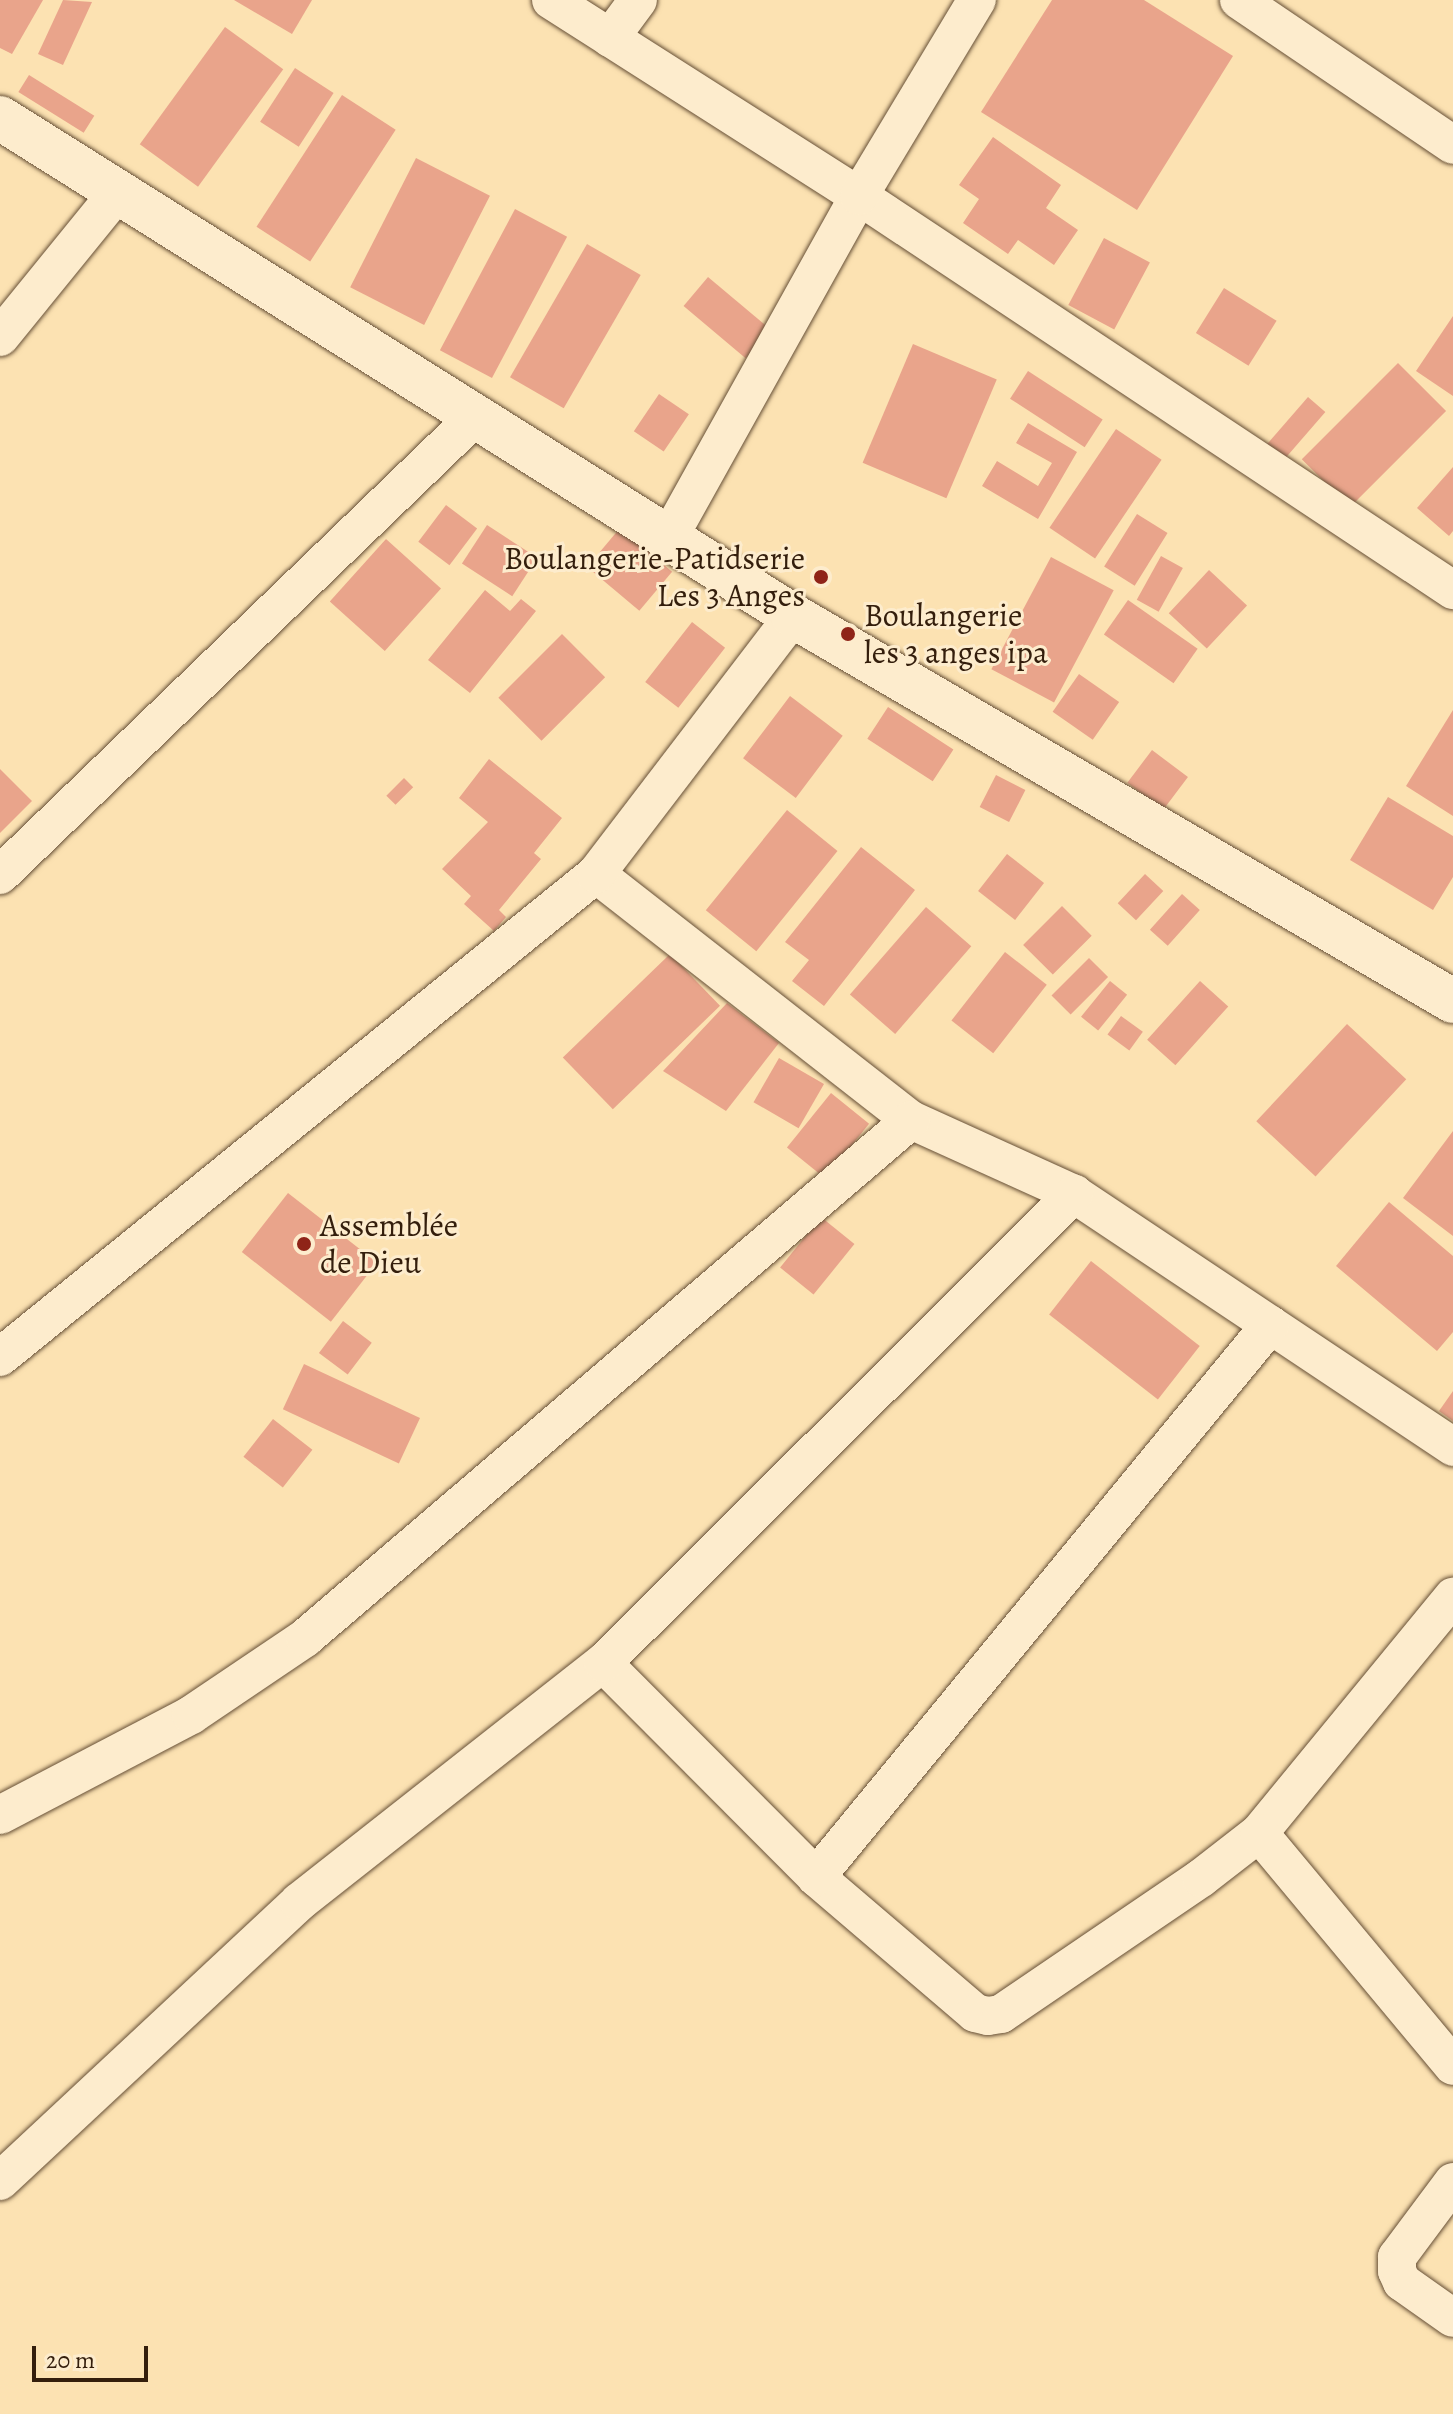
<!DOCTYPE html>
<meta charset="utf-8">
<style>
body{margin:0}
#map{position:relative;width:1453px;height:2414px;overflow:hidden;background:#fce2b2;font-family:Alegreya,serif}
div>[style]{position:absolute}
.building>*{inset:0;background:#e9a48b;transform-origin:0 0}
.roads{filter:drop-shadow(0 0 2px #664f36) drop-shadow(0 0 2px #664f36)}
.minor>*{height:38px;margin:-19px;padding:0 19px;transform-origin:19px;border-radius:19px;background:#fdeccd}
.secondary>*{height:44px;margin:-22px;padding:0 22px;transform-origin:22px;border-radius:22px;background:#fdeccd}
.dots>*{width:22px;height:22px;translate:-50% -50%;box-sizing:border-box;border:4px solid #fdeccd;border-radius:50%}
span{translate:-50% -50%;white-space:nowrap;text-align:center;line-height:1.15;-webkit-text-stroke:6px #fdeccd;paint-order:stroke}
.poi-label{font-size:32px;color:#341e0c}
.right{translate:-100% -50%;text-align:right}
.left{translate:0 -50%;text-align:left}
.scale{position:absolute;left:32px;top:2346px;width:116px;height:36px;box-sizing:border-box;border:4px solid #341e0c;border-top:0;padding-left:10px;font-size:24px;line-height:28px;white-space:nowrap;color:#341e0c;-webkit-text-stroke:6px #fdeccd;paint-order:stroke}
</style>
<div id="map">
<div class="building">
<i style="clip-path:polygon(0 0,43px 0,12px 54px,0 48px)"></i>
<i style="clip-path:polygon(63px 0,92px 2px,63px 65px,38px 54px)"></i>
<i style="clip-path:polygon(234px 0,312px 0,292px 34px)"></i>
<i style="clip-path:polygon(1052px 0,1144px 0,1233px 56px,1137px 210px,981px 112px)"></i>
<i style="left:225px;top:27px;width:72px;height:145px;rotate:36deg"></i>
<i style="left:295px;top:68px;width:46px;height:64px;rotate:33deg"></i>
<i style="left:29px;top:75px;width:77px;height:20px;rotate:32deg"></i>
<i style="left:342px;top:95px;width:64px;height:157px;rotate:33deg"></i>
<i style="clip-path:polygon(993px 137px,1061px 185px,1046px 208px,1078px 230px,1054px 265px,1018px 240px,1008px 254px,963px 223px,979px 199px,959px 185px)"></i>
<i style="left:416px;top:158px;width:83px;height:145px;rotate:27deg"></i>
<i style="left:515px;top:209px;width:59px;height:160px;rotate:28deg"></i>
<i style="left:1104px;top:238px;width:52px;height:76px;rotate:28deg"></i>
<i style="left:587px;top:244px;width:62px;height:154px;rotate:30deg"></i>
<i style="left:708px;top:277px;width:81px;height:38px;rotate:40deg"></i>
<i style="left:1224px;top:288px;width:62px;height:53px;rotate:32deg"></i>
<i style="clip-path:polygon(1453px 316px,1453px 396px,1416px 371px)"></i>
<i style="left:913px;top:344px;width:91px;height:129px;rotate:23deg"></i>
<i style="left:1398px;top:363px;width:68px;height:136px;rotate:45deg"></i>
<i style="left:1028px;top:371px;width:89px;height:33px;rotate:33deg"></i>
<i style="left:659px;top:394px;width:36px;height:45px;rotate:34deg"></i>
<i style="left:1308px;top:397px;width:23px;height:73px;rotate:41deg"></i>
<i style="clip-path:polygon(1028px 423px,1077px 452px,1038px 519px,982px 486px,997px 461px,1038px 486px,1052px 463px,1016px 443px)"></i>
<i style="left:1116px;top:429px;width:55px;height:119px;rotate:34deg"></i>
<i style="clip-path:polygon(1453px 467px,1453px 531px,1449px 536px,1417px 508px)"></i>
<i style="left:446px;top:505px;width:39px;height:46px;rotate:37deg"></i>
<i style="left:1137px;top:514px;width:36px;height:62px;rotate:32deg"></i>
<i style="left:487px;top:525px;width:60px;height:46px;rotate:33deg"></i>
<i style="left:620px;top:528px;width:68px;height:51px;rotate:40deg"></i>
<i style="left:386px;top:539px;width:74px;height:84px;rotate:42deg"></i>
<i style="left:1161px;top:556px;width:25px;height:50px;rotate:29deg"></i>
<i style="left:1051px;top:557px;width:71px;height:127px;rotate:28deg"></i>
<i style="left:1209px;top:570px;width:52px;height:59px;rotate:43deg"></i>
<i style="clip-path:polygon(485px 590px,510px 611px,521px 599px,536px 611px,470px 693px,428px 660px)"></i>
<i style="left:1128px;top:600px;width:85px;height:42px;rotate:35deg"></i>
<i style="left:692px;top:622px;width:42px;height:76px;rotate:38deg"></i>
<i style="left:562px;top:634px;width:61px;height:90px;rotate:45deg"></i>
<i style="left:1079px;top:674px;width:49px;height:46px;rotate:35deg"></i>
<i style="left:790px;top:696px;width:66px;height:78px;rotate:37deg"></i>
<i style="left:888px;top:707px;width:78px;height:38px;rotate:33deg"></i>
<i style="clip-path:polygon(1453px 710px,1453px 816px,1406px 786px)"></i>
<i style="left:1152px;top:750px;width:45px;height:41px;rotate:37deg"></i>
<i style="clip-path:polygon(489px 759px,562px 818px,534px 853px,541px 859px,499px 910px,506px 917px,494px 931px,464px 904px,471px 896px,442px 869px,488px 822px,459px 798px)"></i>
<i style="clip-path:polygon(0 769px,32px 801px,0 833px)"></i>
<i style="left:996px;top:775px;width:33px;height:36px;rotate:27deg"></i>
<i style="left:404px;top:778px;width:13px;height:25px;rotate:45deg"></i>
<i style="clip-path:polygon(1388px 797px,1453px 836px,1453px 877px,1433px 910px,1350px 860px)"></i>
<i style="left:787px;top:810px;width:65px;height:129px;rotate:39deg"></i>
<i style="clip-path:polygon(861px 847px,915px 890px,824px 1006px,792px 981px,809px 960px,785px 942px)"></i>
<i style="left:1007px;top:854px;width:47px;height:47px;rotate:38deg"></i>
<i style="left:1145px;top:874px;width:25px;height:40px;rotate:43deg"></i>
<i style="left:1182px;top:894px;width:24px;height:48px;rotate:42deg"></i>
<i style="left:1062px;top:906px;width:42px;height:55px;rotate:45deg"></i>
<i style="left:926px;top:907px;width:60px;height:116px;rotate:41deg"></i>
<i style="left:1005px;top:952px;width:53px;height:87px;rotate:38deg"></i>
<i style="left:670px;top:954px;width:72px;height:149px;rotate:46deg"></i>
<i style="left:1089px;top:958px;width:27px;height:53px;rotate:45deg"></i>
<i style="left:1110px;top:981px;width:22px;height:46px;rotate:39deg"></i>
<i style="left:1200px;top:981px;width:38px;height:79px;rotate:42deg"></i>
<i style="clip-path:polygon(727px 1003px,779px 1043px,726px 1111px,663px 1071px)"></i>
<i style="left:1121px;top:1016px;width:27px;height:23px;rotate:36deg"></i>
<i style="left:1347px;top:1024px;width:81px;height:133px;rotate:43deg"></i>
<i style="left:779px;top:1058px;width:52px;height:51px;rotate:30deg"></i>
<i style="left:831px;top:1093px;width:49px;height:70px;rotate:39deg"></i>
<i style="clip-path:polygon(1453px 1131px,1453px 1236px,1403px 1198px)"></i>
<i style="left:288px;top:1193px;width:113px;height:75px;rotate:38deg"></i>
<i style="clip-path:polygon(1389px 1202px,1453px 1256px,1453px 1332px,1437px 1351px,1336px 1266px)"></i>
<i style="left:821px;top:1217px;width:43px;height:65px;rotate:39deg"></i>
<i style="left:1091px;top:1261px;width:138px;height:68px;rotate:38deg"></i>
<i style="left:343px;top:1321px;width:36px;height:40px;rotate:37deg"></i>
<i style="left:304px;top:1364px;width:128px;height:50px;rotate:25deg"></i>
<i style="clip-path:polygon(1453px 1391px,1453px 1421px,1439px 1411px)"></i>
<i style="left:273px;top:1419px;width:50px;height:48px;rotate:38deg"></i>
</div>
<div class="roads">
<div class="minor">
<i style="left:551px;top:0;width:365px;rotate:32.5deg"></i>
<i style="left:859px;top:196px;width:713px;rotate:33.56deg"></i>
<i style="left:1239px;top:0;width:258px;rotate:34.1deg"></i>
<i style="left:610px;top:38px;width:47px;rotate:-53.6deg"></i>
<i style="left:0;top:337px;width:187px;rotate:-50.9deg"></i>
<i style="left:668px;top:539px;width:393px;rotate:-60.9deg"></i>
<i style="left:859px;top:196px;width:229px;rotate:-59deg"></i>
<i style="left:596px;top:874px;width:400px;rotate:38deg"></i>
<i style="left:911px;top:1120px;width:179px;rotate:24.4deg"></i>
<i style="left:1074px;top:1194px;width:456px;rotate:33.7deg"></i>
<i style="left:0;top:875px;width:658px;rotate:-43.95deg"></i>
<i style="left:0;top:1357px;width:767px;rotate:-39.02deg"></i>
<i style="left:596px;top:874px;width:325px;rotate:-52.6deg"></i>
<i style="left:603px;top:1663px;width:302px;rotate:45.1deg"></i>
<i style="left:816px;top:1877px;width:209px;rotate:40.5deg"></i>
<i style="left:975px;top:2013px;width:13px;rotate:13deg"></i>
<i style="left:988px;top:2016px;width:13px;rotate:-9deg"></i>
<i style="left:1001px;top:2014px;width:242px;rotate:-34.2deg"></i>
<i style="left:1201px;top:1878px;width:73px;rotate:-37.8deg"></i>
<i style="left:1259px;top:1833px;width:306px;rotate:-50.6deg"></i>
<i style="left:0;top:1815px;width:216px;rotate:-27.6deg"></i>
<i style="left:191px;top:1715px;width:138px;rotate:-34deg"></i>
<i style="left:305px;top:1638px;width:797px;rotate:-40.52deg"></i>
<i style="left:1259px;top:1833px;width:303px;rotate:50.2deg"></i>
<i style="left:816px;top:1877px;width:715px;rotate:-50.56deg"></i>
<i style="left:0;top:2181px;width:409px;rotate:-43deg"></i>
<i style="left:299px;top:1902px;width:387px;rotate:-38.2deg"></i>
<i style="left:603px;top:1663px;width:665px;rotate:-44.88deg"></i>
<i style="left:1453px;top:2182px;width:94px;rotate:126.7deg"></i>
<i style="left:1397px;top:2257px;width:14px;rotate:90deg"></i>
<i style="left:1397px;top:2271px;width:12px;rotate:66deg"></i>
<i style="left:1402px;top:2282px;width:62px;rotate:35.2deg"></i>
</div>
<div class="secondary">
<i style="left:0;top:118px;width:936px;rotate:32.13deg"></i>
<i style="left:793px;top:616px;width:764px;rotate:30.26deg"></i>
</div>
</div>
<div class="dots">
<i style="left:821px;top:577px;background:#8f2418"></i>
<i style="left:848px;top:634px;background:#8f2418"></i>
<i style="left:304px;top:1244px;background:#8f2418"></i>
</div>
<div class="poi-label">
<span class="right" style="left:805px;top:577px">Boulangerie-Patidserie<br>Les 3 Anges</span>
<span class="left" style="left:864px;top:634px">Boulangerie<br>les 3 anges ipa</span>
<span class="left" style="left:320px;top:1244px">Assemblée<br>de Dieu</span>
</div>
<div class="scale">20 m</div>
</div>
